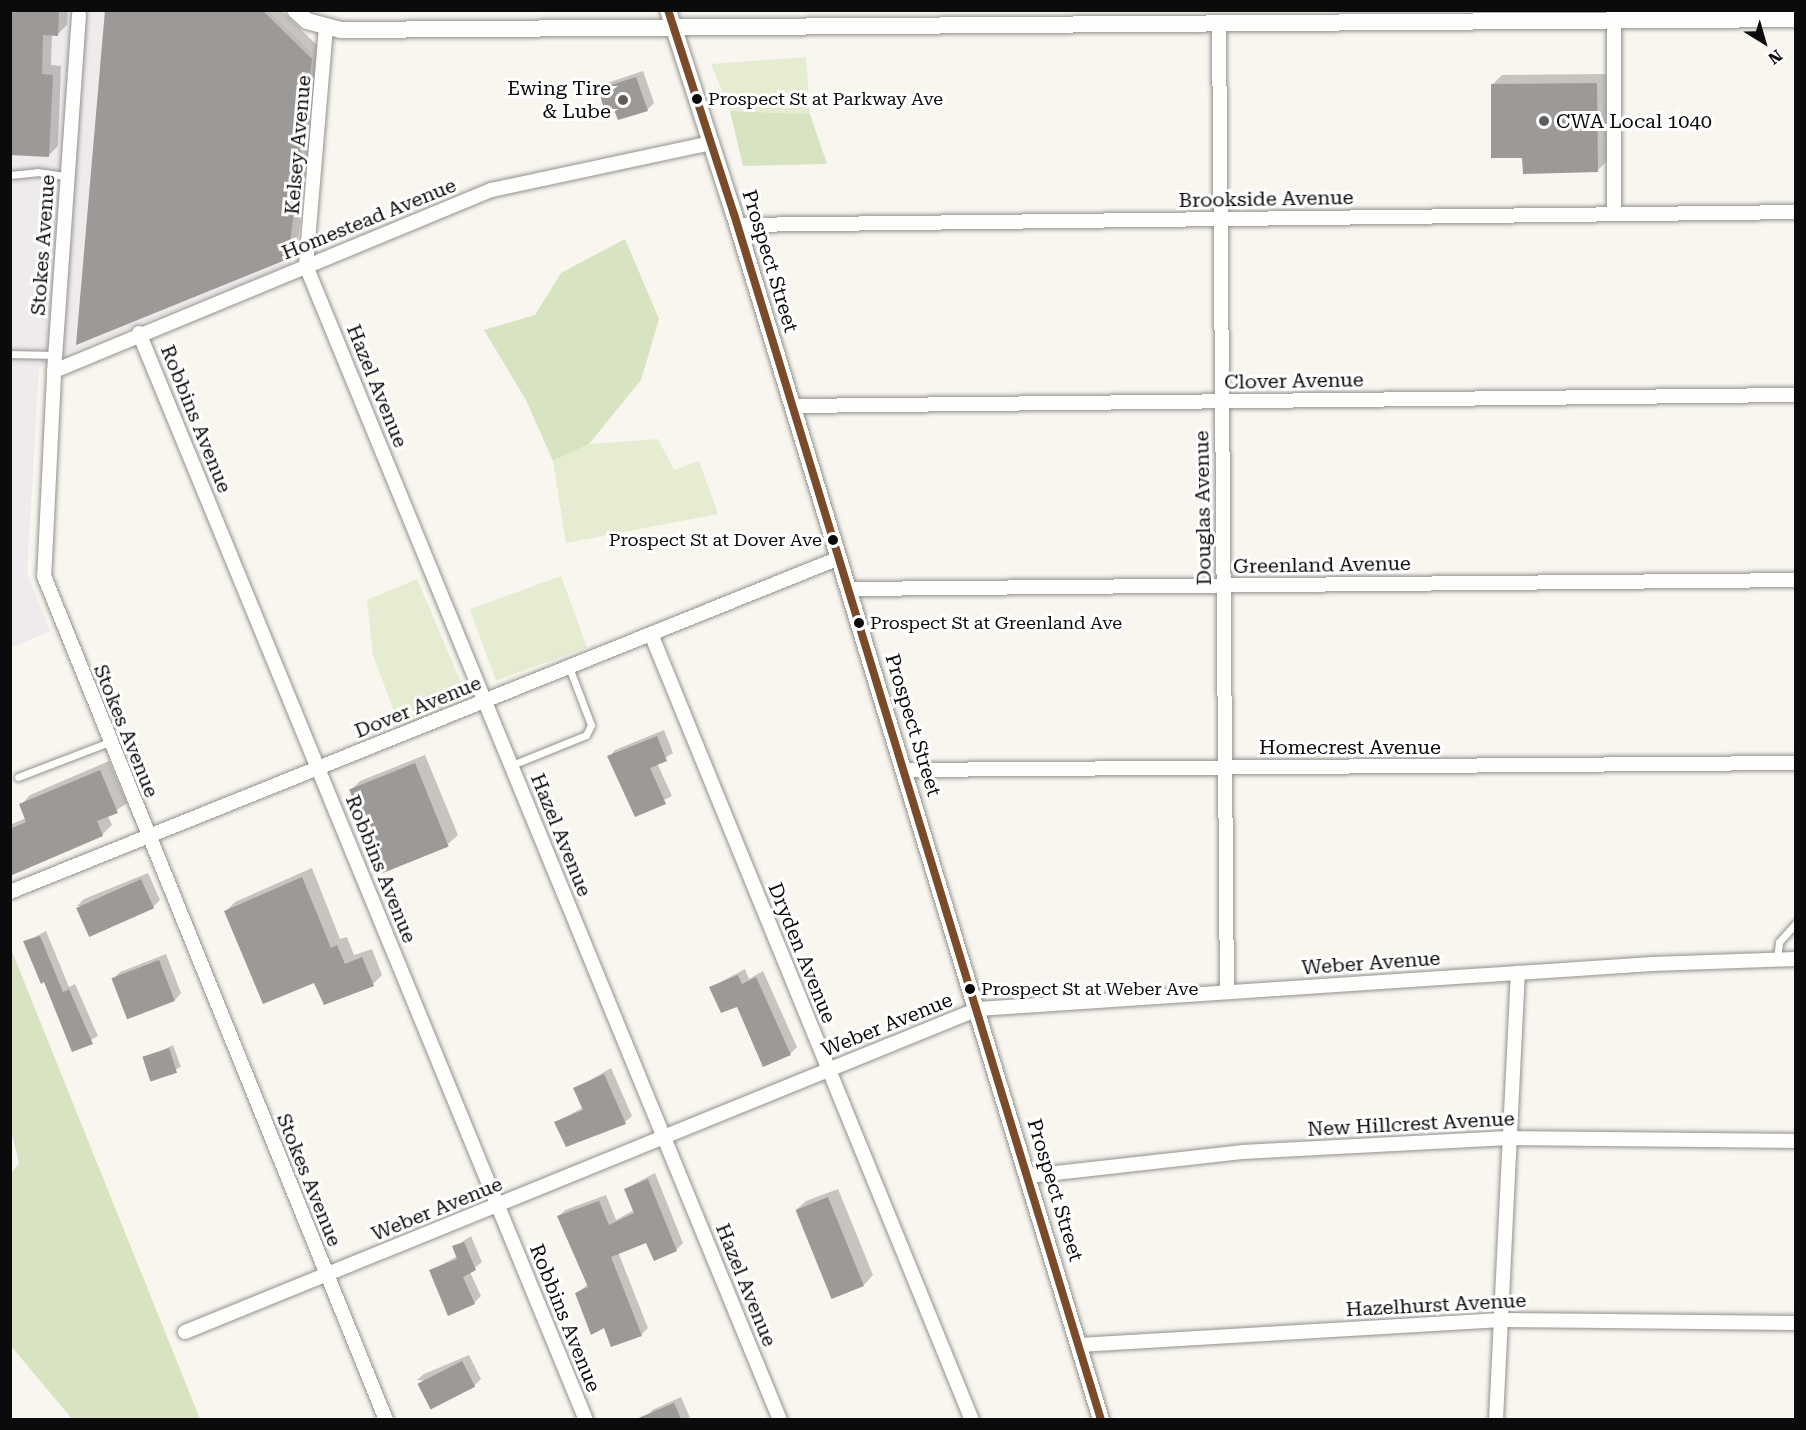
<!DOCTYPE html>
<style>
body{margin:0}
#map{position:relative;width:1806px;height:1430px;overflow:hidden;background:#f9f6f0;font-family:"Roboto Serif",serif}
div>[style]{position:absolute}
.industrial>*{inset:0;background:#efeaec}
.green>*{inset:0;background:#e5ecd2;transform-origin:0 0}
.forest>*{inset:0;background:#d7e3c1}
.shadow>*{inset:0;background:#0003}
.building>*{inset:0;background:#9c9996;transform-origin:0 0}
.roads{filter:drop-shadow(0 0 2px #92918e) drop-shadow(0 0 2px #92918e)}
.service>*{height:7px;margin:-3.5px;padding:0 3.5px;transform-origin:3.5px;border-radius:3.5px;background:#fefefd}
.minor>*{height:14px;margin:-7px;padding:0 7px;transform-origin:7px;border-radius:7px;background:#fefefd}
.tertiary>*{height:16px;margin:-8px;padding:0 8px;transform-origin:8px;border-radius:8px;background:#fefefd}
.bus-1>*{height:8px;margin:-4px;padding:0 4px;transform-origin:4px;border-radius:4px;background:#7a4b2a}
.dots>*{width:16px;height:16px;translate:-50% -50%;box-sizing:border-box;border:3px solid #fff;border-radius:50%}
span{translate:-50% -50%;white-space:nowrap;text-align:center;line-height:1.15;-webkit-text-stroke:6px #fff;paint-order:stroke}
.bus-label{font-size:18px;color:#0b0b0b}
.left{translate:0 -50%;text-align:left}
.right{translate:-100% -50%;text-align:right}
.poi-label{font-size:20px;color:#0b0b0b}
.street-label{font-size:20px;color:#0b0b0b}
.frame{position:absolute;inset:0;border:12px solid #0b0b0b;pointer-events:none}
.north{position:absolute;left:1734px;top:12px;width:60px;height:60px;-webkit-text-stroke:4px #fff;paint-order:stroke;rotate:143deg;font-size:16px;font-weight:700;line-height:24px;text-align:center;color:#0b0b0b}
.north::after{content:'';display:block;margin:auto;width:21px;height:27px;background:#0b0b0b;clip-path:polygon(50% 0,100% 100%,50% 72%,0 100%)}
</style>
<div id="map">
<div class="industrial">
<i style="clip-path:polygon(10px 11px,268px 11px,310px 51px,316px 63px,294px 251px,289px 265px,70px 352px,39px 368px,27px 573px,50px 631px,11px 648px)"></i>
</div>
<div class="green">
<i style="clip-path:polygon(806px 57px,810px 114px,730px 111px,711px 64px)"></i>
<i style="clip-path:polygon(658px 439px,674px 470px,699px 461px,718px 514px,566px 543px,553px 461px,589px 444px)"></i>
<i style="left:561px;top:576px;width:76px;height:97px;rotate:70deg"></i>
<i style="clip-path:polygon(417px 579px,468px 699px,400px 727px,373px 655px,367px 600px)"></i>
</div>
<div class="forest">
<i style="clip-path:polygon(730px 111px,810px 114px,827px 164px,743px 166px)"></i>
<i style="clip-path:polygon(625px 239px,659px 319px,641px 380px,589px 444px,553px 461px,526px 400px,484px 330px,535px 315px,561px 273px)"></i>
<i style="clip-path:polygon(11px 949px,200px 1419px,72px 1419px,11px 1346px,11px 1173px,19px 1163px,10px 1126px)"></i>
</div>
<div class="shadow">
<i style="clip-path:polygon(10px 10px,68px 10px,67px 25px,58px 34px,52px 34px,51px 65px,61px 66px,58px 146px,49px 155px)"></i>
<i style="clip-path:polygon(107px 10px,281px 10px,321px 49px,297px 248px,288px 258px)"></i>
<i style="clip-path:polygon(643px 71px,654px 103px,647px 110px,615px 109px,600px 89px,607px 83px)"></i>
<i style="clip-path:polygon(1606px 74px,1607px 161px,1598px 170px,1524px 156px,1492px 85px,1502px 75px)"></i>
<i style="clip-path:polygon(664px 730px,673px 753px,657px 763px,672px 796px,635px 815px,609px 757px,615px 750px)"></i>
<i style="clip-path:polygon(425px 755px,458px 835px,448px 844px,350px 791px,360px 781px)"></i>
<i style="clip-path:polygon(109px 761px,127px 803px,108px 816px,112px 825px,102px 835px,10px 874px,10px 825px,26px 818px,21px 805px,30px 795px)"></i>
<i style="clip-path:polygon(312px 868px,340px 939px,347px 937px,354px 955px,372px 949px,382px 975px,373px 984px,315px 982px,225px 912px,235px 902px)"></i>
<i style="clip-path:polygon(148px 873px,160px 900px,153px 907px,77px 906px,84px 899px)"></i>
<i style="clip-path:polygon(46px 931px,69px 987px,75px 984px,98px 1036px,73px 1050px,45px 980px,25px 942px)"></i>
<i style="clip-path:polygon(166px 954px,181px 993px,175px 1000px,129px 1018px,113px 979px,120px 972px)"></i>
<i style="clip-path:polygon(745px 969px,749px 979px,763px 971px,797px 1047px,790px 1054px,738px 1005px,711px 987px)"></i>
<i style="clip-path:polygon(173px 1045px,181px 1067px,153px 1081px,145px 1059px)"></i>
<i style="clip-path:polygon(611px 1068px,632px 1116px,625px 1122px,566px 1145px,556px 1122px,584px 1107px,575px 1089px)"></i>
<i style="clip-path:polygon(655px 1173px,683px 1243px,676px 1250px,647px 1241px,618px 1252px,648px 1328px,641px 1335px,605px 1326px,577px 1293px,588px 1284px,559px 1216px,565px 1210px,606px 1195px,616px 1220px,634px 1210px,625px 1189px)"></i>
<i style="clip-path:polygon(838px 1189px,873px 1275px,864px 1285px,796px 1210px,806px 1201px)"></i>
<i style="clip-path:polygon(471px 1236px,482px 1262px,470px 1272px,481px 1296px,474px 1303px,431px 1270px,458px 1256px,454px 1247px)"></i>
<i style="clip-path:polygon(469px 1355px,481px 1379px,474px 1386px,417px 1380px,424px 1374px)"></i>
<i style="clip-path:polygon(681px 1397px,691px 1420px,646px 1420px,652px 1410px)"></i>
</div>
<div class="building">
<i style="clip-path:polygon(10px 10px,59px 10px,58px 36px,43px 35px,42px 74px,53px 75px,49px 157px,10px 155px)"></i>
<i style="clip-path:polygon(105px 10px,262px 10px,312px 59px,288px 259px,76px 345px)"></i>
<i style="clip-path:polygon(636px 77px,648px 111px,618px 120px,614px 110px,605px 112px,598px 89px)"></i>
<i style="clip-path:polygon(1597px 83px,1598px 172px,1523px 174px,1522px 158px,1491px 158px,1491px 84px)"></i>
<i style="clip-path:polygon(657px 736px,667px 761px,650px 768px,666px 804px,635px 817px,607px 756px)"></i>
<i style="left:415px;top:763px;width:90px;height:71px;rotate:68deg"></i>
<i style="clip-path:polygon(100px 770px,118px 813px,97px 821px,103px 836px,10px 876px,10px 829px,26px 822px,19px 804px)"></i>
<i style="clip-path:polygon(302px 877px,331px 948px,337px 945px,345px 964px,362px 957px,374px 986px,324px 1005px,314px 983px,263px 1004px,224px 911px)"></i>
<i style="left:141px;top:879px;width:32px;height:71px;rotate:66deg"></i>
<i style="clip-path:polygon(40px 936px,63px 992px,69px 989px,93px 1044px,72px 1052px,44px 982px,41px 984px,23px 941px)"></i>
<i style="left:159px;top:960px;width:44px;height:51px;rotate:69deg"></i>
<i style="clip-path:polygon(738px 975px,742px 984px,756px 977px,791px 1055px,763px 1067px,737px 1007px,721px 1013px,709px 987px)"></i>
<i style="left:169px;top:1048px;width:26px;height:28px;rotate:72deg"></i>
<i style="clip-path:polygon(604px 1074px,626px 1124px,566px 1147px,554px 1122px,583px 1110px,573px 1088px)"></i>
<i style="clip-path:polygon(648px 1179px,677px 1251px,654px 1261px,646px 1243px,611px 1257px,642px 1336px,611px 1347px,604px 1328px,591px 1335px,575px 1293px,588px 1287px,557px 1216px,599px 1201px,609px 1225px,634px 1213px,624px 1189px)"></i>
<i style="left:828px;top:1197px;width:96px;height:35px;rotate:68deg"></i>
<i style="clip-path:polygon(464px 1242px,476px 1270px,463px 1277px,475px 1304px,448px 1316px,429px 1270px,457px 1259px,452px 1246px)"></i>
<i style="left:462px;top:1361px;width:29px;height:50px;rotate:63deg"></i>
<i style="clip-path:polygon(674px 1403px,681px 1419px,636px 1419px)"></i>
</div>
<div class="roads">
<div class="service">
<i style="left:10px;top:175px;width:27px;rotate:-6deg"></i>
<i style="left:37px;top:172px;width:30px;rotate:8deg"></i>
<i style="left:10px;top:354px;width:45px;rotate:1.3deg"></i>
<i style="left:512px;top:765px;width:80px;rotate:-22.1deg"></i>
<i style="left:586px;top:735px;width:11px;rotate:-63deg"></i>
<i style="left:591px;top:725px;width:62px;rotate:-110.8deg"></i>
<i style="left:18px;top:777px;width:97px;rotate:-21deg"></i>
<i style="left:1777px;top:959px;width:17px;rotate:-83deg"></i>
<i style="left:1779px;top:942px;width:25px;rotate:-48deg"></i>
</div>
<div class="minor">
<i style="left:79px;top:15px;width:341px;rotate:94deg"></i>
<i style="left:55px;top:355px;width:221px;rotate:92.8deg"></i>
<i style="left:44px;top:576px;width:911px;rotate:67.94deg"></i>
<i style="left:1614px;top:19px;width:195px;rotate:90deg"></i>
<i style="left:1219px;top:24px;width:968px;rotate:89.53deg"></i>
<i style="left:326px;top:27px;width:240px;rotate:94.8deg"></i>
<i style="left:306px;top:266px;width:1248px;rotate:67.67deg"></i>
<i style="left:737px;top:225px;width:1059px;rotate:-0.7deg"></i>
<i style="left:139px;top:333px;width:1175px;rotate:67.65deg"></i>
<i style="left:54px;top:371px;width:474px;rotate:-22.5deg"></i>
<i style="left:492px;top:190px;width:225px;rotate:-12.1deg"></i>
<i style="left:793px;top:406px;width:1003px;rotate:-0.63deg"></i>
<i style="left:849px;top:589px;width:947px;rotate:-0.54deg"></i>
<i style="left:651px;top:634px;width:849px;rotate:67.79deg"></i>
<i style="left:905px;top:770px;width:891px;rotate:-0.45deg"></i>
<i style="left:10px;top:892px;width:894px;rotate:-21.94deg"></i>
<i style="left:1029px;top:1176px;width:214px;rotate:-6.4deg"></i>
<i style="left:1242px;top:1152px;width:267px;rotate:-3deg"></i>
<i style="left:1509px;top:1138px;width:287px;rotate:0.6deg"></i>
<i style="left:185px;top:1332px;width:856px;rotate:-22.16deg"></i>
<i style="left:978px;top:1009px;width:676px;rotate:-3.82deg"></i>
<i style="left:1652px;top:964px;width:144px;rotate:-2deg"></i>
<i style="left:1079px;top:1345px;width:423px;rotate:-3.4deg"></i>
<i style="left:1501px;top:1320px;width:295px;rotate:0.6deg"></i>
<i style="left:1496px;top:1420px;width:448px;rotate:-87.2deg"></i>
</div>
<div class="tertiary">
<i style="left:295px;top:10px;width:16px;rotate:43deg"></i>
<i style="left:307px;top:21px;width:35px;rotate:15deg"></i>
<i style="left:341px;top:30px;width:1455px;rotate:-0.43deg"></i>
<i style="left:668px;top:10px;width:214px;rotate:72.1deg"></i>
<i style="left:734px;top:214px;width:1261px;rotate:73.07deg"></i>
</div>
</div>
<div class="bus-1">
<i style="left:668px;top:10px;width:214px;rotate:72.1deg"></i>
<i style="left:734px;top:214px;width:1261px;rotate:73.07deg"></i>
</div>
<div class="dots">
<i style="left:697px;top:99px;background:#0b0b0b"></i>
<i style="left:623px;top:100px;background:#5e5d5b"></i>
<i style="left:1544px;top:121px;background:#5e5d5b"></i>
<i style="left:833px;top:540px;background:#0b0b0b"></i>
<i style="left:859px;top:623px;background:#0b0b0b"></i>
<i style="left:970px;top:989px;background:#0b0b0b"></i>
</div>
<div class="bus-label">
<span class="left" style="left:708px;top:99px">Prospect St at Parkway Ave</span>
<span class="right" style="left:822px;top:540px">Prospect St at Dover Ave</span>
<span class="left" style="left:870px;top:623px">Prospect St at Greenland Ave</span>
<span class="left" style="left:981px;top:989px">Prospect St at Weber Ave</span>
</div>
<div class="poi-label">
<span class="right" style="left:611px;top:100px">Ewing Tire<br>&amp; Lube</span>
<span class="left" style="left:1556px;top:121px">CWA Local 1040</span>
</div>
<div class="street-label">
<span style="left:298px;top:145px;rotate:-85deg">Kelsey Avenue</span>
<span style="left:1266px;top:199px;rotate:-1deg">Brookside Avenue</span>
<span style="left:369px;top:219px;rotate:-22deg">Homestead Avenue</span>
<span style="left:43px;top:245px;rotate:-86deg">Stokes Avenue</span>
<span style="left:770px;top:261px;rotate:73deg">Prospect Street</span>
<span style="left:1294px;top:381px;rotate:-1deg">Clover Avenue</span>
<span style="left:377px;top:386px;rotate:68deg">Hazel Avenue</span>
<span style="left:196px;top:419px;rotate:68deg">Robbins Avenue</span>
<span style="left:1203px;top:508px;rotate:-91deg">Douglas Avenue</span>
<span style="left:1322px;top:565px;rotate:-1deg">Greenland Avenue</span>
<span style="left:418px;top:707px;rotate:-22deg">Dover Avenue</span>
<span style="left:913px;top:725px;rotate:73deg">Prospect Street</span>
<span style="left:126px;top:731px;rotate:68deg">Stokes Avenue</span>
<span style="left:1350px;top:747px">Homecrest Avenue</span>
<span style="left:561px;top:835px;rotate:68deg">Hazel Avenue</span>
<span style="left:381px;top:869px;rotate:68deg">Robbins Avenue</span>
<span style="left:802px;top:953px;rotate:68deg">Dryden Avenue</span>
<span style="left:1371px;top:963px;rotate:-4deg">Weber Avenue</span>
<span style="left:887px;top:1025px;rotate:-22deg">Weber Avenue</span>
<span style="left:1411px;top:1124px;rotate:-3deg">New Hillcrest Avenue</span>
<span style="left:309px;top:1180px;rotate:68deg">Stokes Avenue</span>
<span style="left:1055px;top:1190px;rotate:73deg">Prospect Street</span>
<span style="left:437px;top:1209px;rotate:-22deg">Weber Avenue</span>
<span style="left:746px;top:1285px;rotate:68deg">Hazel Avenue</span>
<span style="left:1436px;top:1305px;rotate:-3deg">Hazelhurst Avenue</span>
<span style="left:565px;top:1318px;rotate:68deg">Robbins Avenue</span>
</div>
<div class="frame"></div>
<div class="north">N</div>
</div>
